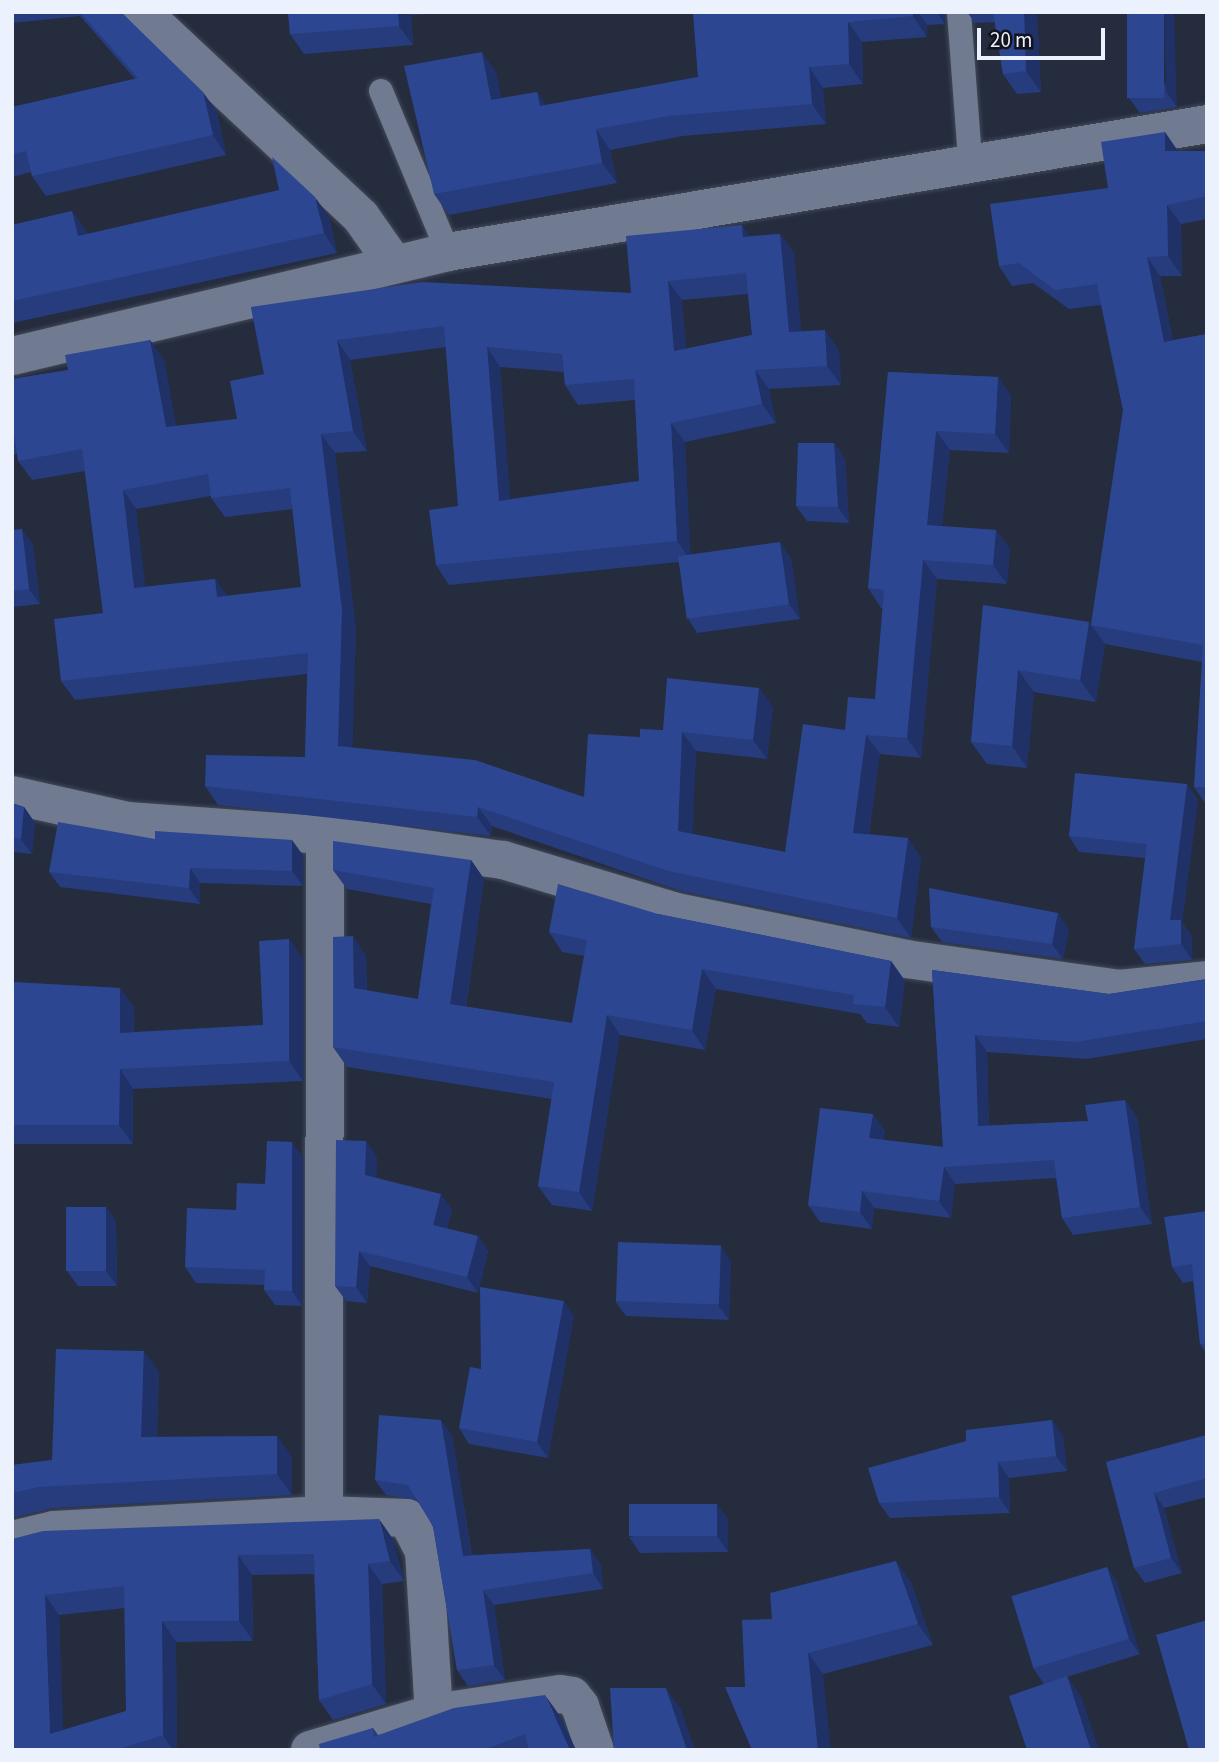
<!DOCTYPE html>
<style>
body{margin:0}
#map{position:relative;width:1219px;height:1762px;overflow:hidden;background:#242c3e;font-family:"Source Sans 3",sans-serif}
div>[style]{position:absolute}
.roads{filter:drop-shadow(0 0 2px #434958) drop-shadow(0 0 2px #434958)}
.lane>*{height:24px;margin:-12px;padding:0 12px;transform-origin:12px;border-radius:12px;background:#707a90}
.street>*{height:38px;margin:-19px;padding:0 19px;transform-origin:19px;border-radius:19px;background:#707a90}
.wall>*{inset:0;background:#263c7d}
.shaded-wall>*{inset:0;background:#1f3166}
.building>*{inset:0;background:#2c4691;transform-origin:0 0}
span{translate:-50% -50%;white-space:nowrap;text-align:center;line-height:1.15;-webkit-text-stroke:5px #11141c;paint-order:stroke}
.frame{position:absolute;inset:0;border:14px solid #ecf1fe;pointer-events:none}
.scale{position:absolute;left:977px;top:28px;width:128px;height:32px;box-sizing:border-box;border:4px solid #ecf1fe;border-top:0;padding-left:9px;font-size:21px;line-height:24px;white-space:nowrap;color:#ecf1fe;-webkit-text-stroke:5px #11141c;paint-order:stroke}
</style>
<div id="map">
<div class="roads">
<div class="lane">
<i style="left:959px;top:12px;width:147px;rotate:85.7deg"></i>
<i style="left:381px;top:91px;width:174px;rotate:67.4deg"></i>
</div>
<div class="street">
<i style="left:142px;top:12px;width:300px;rotate:43.1deg"></i>
<i style="left:361px;top:217px;width:57px;rotate:54.9deg"></i>
<i style="left:12px;top:356px;width:448px;rotate:-13.4deg"></i>
<i style="left:448px;top:252px;width:770px;rotate:-9.57deg"></i>
<i style="left:12px;top:795px;width:119px;rotate:12.6deg"></i>
<i style="left:128px;top:821px;width:197px;rotate:4.1deg"></i>
<i style="left:325px;top:835px;width:180px;rotate:8deg"></i>
<i style="left:503px;top:860px;width:181px;rotate:16.7deg"></i>
<i style="left:676px;top:912px;width:235px;rotate:11.5deg"></i>
<i style="left:906px;top:959px;width:215px;rotate:8deg"></i>
<i style="left:1119px;top:989px;width:88px;rotate:-5.8deg"></i>
<i style="left:324px;top:1515px;width:680px;rotate:-89.92deg"></i>
<i style="left:12px;top:1540px;width:43px;rotate:-13.4deg"></i>
<i style="left:54px;top:1530px;width:270px;rotate:-3.2deg"></i>
<i style="left:324px;top:1515px;width:83px;rotate:2.1deg"></i>
<i style="left:407px;top:1518px;width:37px;rotate:63deg"></i>
<i style="left:424px;top:1551px;width:162px;rotate:86.5deg"></i>
<i style="left:310px;top:1750px;width:129px;rotate:-16.6deg"></i>
<i style="left:434px;top:1713px;width:127px;rotate:-8.6deg"></i>
<i style="left:560px;top:1694px;width:12px;rotate:9deg"></i>
<i style="left:572px;top:1696px;width:13px;rotate:51deg"></i>
<i style="left:580px;top:1706px;width:46px;rotate:71.2deg"></i>
</div>
</div>
<div class="wall">
<i style="clip-path:polygon(12px 12px,121px 12px,217px 112px,226px 155px,46px 196px,32px 176px,31px 172px,12px 177px,12px 107px,135px 79px,80px 16px,12px 23px)"></i>
<i style="clip-path:polygon(288px 12px,467px 12px,411px 15px,413px 45px,304px 54px,290px 34px)"></i>
<i style="clip-path:polygon(693px 12px,945px 12px,945px 24px,927px 25px,927px 37px,862px 42px,863px 84px,823px 88px,826px 124px,683px 136px,610px 150px,617px 183px,449px 215px,434px 194px,496px 72px,501px 98px,537px 92px,546px 105px,698px 77px)"></i>
<i style="clip-path:polygon(967px 12px,1037px 12px,1041px 92px,1017px 94px,1003px 74px,995px 22px,975px 23px)"></i>
<i style="clip-path:polygon(1127px 12px,1177px 107px,1140px 113px,1129px 98px)"></i>
<i style="clip-path:polygon(1178px 151px,1207px 151px,1207px 219px,1181px 224px,1182px 276px,1160px 276px,1173px 340px,1207px 334px,1207px 788px,1202px 662px,1105px 644px,1096px 702px,1034px 692px,1027px 768px,987px 764px,971px 742px,983px 605px,1091px 625px,1123px 410px,1101px 305px,1069px 309px,1033px 283px,1012px 286px,999px 266px,1108px 188px)"></i>
<i style="clip-path:polygon(72px 211px,86px 231px,87px 234px,329px 217px,337px 253px,12px 323px,12px 225px)"></i>
<i style="clip-path:polygon(evenodd,780px 234px,794px 253px,801px 331px,839px 350px,841px 385px,769px 389px,776px 423px,685px 442px,690px 554px,791px 558px,800px 619px,697px 633px,687px 617px,679px 562px,449px 585px,436px 565px,458px 506px,446px 347px,350px 360px,367px 451px,335px 453px,356px 630px,352px 748px,584px 797px,640px 737px,663px 730px,759px 688px,773px 707px,767px 759px,696px 751px,692px 834px,785px 852px,845px 730px,875px 699px,883px 608px,881px 608px,868px 588px,888px 372px,998px 377px,1011px 396px,1009px 453px,950px 450px,942px 526px,996px 530px,1010px 549px,1007px 584px,937px 579px,921px 758px,880px 754px,869px 834px,908px 838px,921px 858px,911px 938px,681px 891px,492px 826px,491px 836px,218px 805px,205px 786px,305px 757px,307px 674px,75px 700px,61px 681px,103px 613px,85px 471px,32px 480px,18px 461px,17px 454px,12px 455px,12px 379px,68px 370px,150px 340px,164px 360px,176px 426px,237px 419px,264px 374px,251px 307px,631px 293px,750px 236px,780px 234px,748px 294px,752px 335px,686px 349px,682px 300px,748px 294px,780px 234px,500px 367px,564px 372px,565px 385px,578px 405px,635px 400px,639px 481px,510px 499px,500px 367px,780px 234px,211px 496px,211px 498px,225px 517px,293px 509px,301px 587px,227px 596px,215px 579px,145px 587px,136px 509px,211px 496px)"></i>
<i style="clip-path:polygon(834px 443px,845px 459px,849px 523px,807px 521px,796px 506px)"></i>
<i style="clip-path:polygon(12px 530px,33px 544px,40px 604px,12px 607px)"></i>
<i style="clip-path:polygon(1187px 784px,1198px 800px,1182px 922px,1192px 936px,1192px 960px,1145px 964px,1134px 949px,1145px 858px,1079px 852px,1069px 836px)"></i>
<i style="clip-path:polygon(1194px 787px,1207px 788px,1207px 806px)"></i>
<i style="clip-path:polygon(12px 803px,24px 807px,35px 823px,32px 854px,12px 852px)"></i>
<i style="clip-path:polygon(155px 839px,303px 855px,303px 886px,200px 883px,200px 904px,60px 887px,49px 872px)"></i>
<i style="clip-path:polygon(471px 860px,484px 879px,466px 1007px,572px 1023px,584px 956px,562px 952px,549px 932px,658px 914px,891px 961px,905px 981px,899px 1027px,867px 1023px,860px 1014px,716px 989px,705px 1050px,620px 1035px,592px 1211px,552px 1205px,538px 1186px,552px 1099px,347px 1067px,333px 1047px,366px 955px,367px 991px,418px 999px,431px 904px,347px 889px,333px 870px)"></i>
<i style="clip-path:polygon(931px 927px,1069px 929px,1063px 959px,942px 942px)"></i>
<i style="clip-path:polygon(289px 939px,303px 959px,303px 1081px,133px 1089px,133px 1144px,12px 1144px,12px 982px,120px 988px,134px 1007px,134px 1032px,263px 1025px)"></i>
<i style="clip-path:polygon(932px 970px,1109px 994px,1207px 979px,1207px 1039px,1087px 1059px,987px 1052px,989px 1126px,1088px 1121px,1125px 1100px,1137px 1117px,1152px 1224px,1073px 1235px,1062px 1218px,1056px 1178px,955px 1184px,951px 1218px,874px 1208px,872px 1229px,820px 1222px,808px 1205px,873px 1114px,885px 1131px,883px 1140px,943px 1147px)"></i>
<i style="clip-path:polygon(366px 1141px,377px 1157px,376px 1178px,452px 1209px,447px 1229px,478px 1236px,488px 1251px,478px 1293px,370px 1266px,367px 1303px,346px 1301px,335px 1286px)"></i>
<i style="clip-path:polygon(303px 1157px,302px 1306px,275px 1305px,264px 1290px,264px 1285px,196px 1283px,185px 1267px,236px 1210px,265px 1184px)"></i>
<i style="clip-path:polygon(106px 1207px,116px 1222px,117px 1286px,78px 1286px,67px 1271px)"></i>
<i style="clip-path:polygon(1207px 1211px,1207px 1354px,1200px 1344px,1193px 1281px,1183px 1283px,1172px 1267px)"></i>
<i style="clip-path:polygon(731px 1261px,729px 1320px,626px 1316px,615px 1301px)"></i>
<i style="clip-path:polygon(574px 1316px,548px 1458px,469px 1444px,459px 1428px)"></i>
<i style="clip-path:polygon(159px 1372px,157px 1437px,277px 1436px,292px 1457px,292px 1495px,53px 1508px,12px 1518px,12px 1465px,52px 1460px)"></i>
<i style="clip-path:polygon(1052px 1420px,1063px 1436px,1067px 1471px,1009px 1478px,1010px 1513px,890px 1518px,879px 1503px)"></i>
<i style="clip-path:polygon(452px 1435px,472px 1555px,590px 1549px,601px 1565px,603px 1589px,494px 1605px,505px 1680px,468px 1686px,457px 1670px,433px 1526px,417px 1500px,386px 1495px,375px 1480px)"></i>
<i style="clip-path:polygon(1207px 1435px,1207px 1497px,1164px 1508px,1182px 1573px,1145px 1583px,1134px 1568px,1106px 1462px)"></i>
<i style="clip-path:polygon(728px 1519px,728px 1552px,640px 1553px,629px 1537px)"></i>
<i style="clip-path:polygon(evenodd,12px 1539px,393px 1539px,404px 1581px,382px 1584px,386px 1704px,333px 1720px,319px 1700px,314px 1574px,252px 1575px,253px 1641px,176px 1642px,177px 1750px,12px 1750px,12px 1539px,125px 1608px,126px 1711px,63px 1730px,59px 1615px,125px 1608px)"></i>
<i style="clip-path:polygon(1107px 1567px,1117px 1582px,1140px 1654px,1067px 1677px,1082px 1698px,1044px 1684px,1033px 1668px)"></i>
<i style="clip-path:polygon(911px 1582px,933px 1645px,823px 1674px,745px 1687px,772px 1619px)"></i>
<i style="clip-path:polygon(560px 1716px,576px 1750px,320px 1750px,373px 1728px,378px 1735px)"></i>
</div>
<div class="shaded-wall">
<i style="clip-path:polygon(398px 12px,409px 12px,411px 15px,413px 45px,399px 26px)"></i>
<i style="clip-path:polygon(913px 12px,918px 12px,927px 25px,927px 37px,913px 16px)"></i>
<i style="clip-path:polygon(937px 12px,945px 12px,945px 24px)"></i>
<i style="clip-path:polygon(1024px 12px,1037px 12px,1041px 92px,1026px 71px)"></i>
<i style="clip-path:polygon(1164px 12px,1174px 12px,1177px 107px,1166px 92px)"></i>
<i style="clip-path:polygon(848px 22px,862px 42px,863px 84px,849px 64px)"></i>
<i style="clip-path:polygon(482px 52px,496px 72px,505px 121px,491px 100px)"></i>
<i style="clip-path:polygon(809px 67px,823px 88px,826px 124px,812px 104px)"></i>
<i style="clip-path:polygon(203px 92px,217px 112px,226px 155px,213px 135px)"></i>
<i style="clip-path:polygon(537px 92px,551px 112px,540px 106px)"></i>
<i style="clip-path:polygon(596px 129px,610px 150px,617px 183px,602px 163px)"></i>
<i style="clip-path:polygon(1165px 132px,1178px 151px,1165px 151px)"></i>
<i style="clip-path:polygon(315px 197px,329px 217px,337px 253px,324px 233px)"></i>
<i style="clip-path:polygon(1167px 205px,1181px 224px,1182px 276px,1168px 256px)"></i>
<i style="clip-path:polygon(72px 211px,86px 231px,92px 255px,78px 236px)"></i>
<i style="clip-path:polygon(742px 225px,755px 244px,743px 237px)"></i>
<i style="clip-path:polygon(780px 234px,794px 253px,803px 351px,789px 332px)"></i>
<i style="clip-path:polygon(1147px 257px,1160px 276px,1177px 361px,1164px 342px)"></i>
<i style="clip-path:polygon(668px 281px,682px 300px,688px 370px,674px 351px)"></i>
<i style="clip-path:polygon(825px 330px,839px 350px,841px 385px,827px 366px)"></i>
<i style="clip-path:polygon(150px 340px,164px 360px,180px 447px,166px 427px)"></i>
<i style="clip-path:polygon(337px 340px,350px 360px,367px 451px,353px 431px)"></i>
<i style="clip-path:polygon(487px 347px,500px 367px,512px 520px,499px 501px)"></i>
<i style="clip-path:polygon(755px 370px,769px 389px,776px 423px,762px 404px)"></i>
<i style="clip-path:polygon(998px 377px,1011px 396px,1009px 453px,995px 434px)"></i>
<i style="clip-path:polygon(671px 423px,685px 442px,691px 561px,677px 541px)"></i>
<i style="clip-path:polygon(936px 431px,950px 450px,940px 544px,927px 525px)"></i>
<i style="clip-path:polygon(321px 434px,335px 453px,356px 630px,352px 766px,338px 746px)"></i>
<i style="clip-path:polygon(834px 443px,845px 459px,849px 523px,838px 507px)"></i>
<i style="clip-path:polygon(123px 490px,136px 509px,148px 608px,134px 588px)"></i>
<i style="clip-path:polygon(22px 529px,33px 544px,40px 604px,29px 589px)"></i>
<i style="clip-path:polygon(996px 530px,1010px 549px,1007px 584px,993px 565px)"></i>
<i style="clip-path:polygon(780px 542px,791px 558px,800px 619px,789px 604px)"></i>
<i style="clip-path:polygon(923px 560px,937px 579px,921px 758px,907px 738px)"></i>
<i style="clip-path:polygon(215px 579px,229px 598px,217px 597px)"></i>
<i style="clip-path:polygon(1089px 622px,1105px 644px,1096px 702px,1080px 680px)"></i>
<i style="clip-path:polygon(1018px 670px,1034px 692px,1027px 768px,1012px 746px)"></i>
<i style="clip-path:polygon(759px 688px,773px 707px,767px 759px,753px 740px)"></i>
<i style="clip-path:polygon(682px 732px,696px 751px,692px 850px,678px 831px)"></i>
<i style="clip-path:polygon(866px 735px,880px 754px,866px 852px,853px 833px)"></i>
<i style="clip-path:polygon(1187px 784px,1198px 800px,1182px 922px,1192px 936px,1192px 960px,1181px 944px,1170px 920px)"></i>
<i style="clip-path:polygon(24px 807px,35px 823px,32px 854px,21px 839px)"></i>
<i style="clip-path:polygon(478px 807px,492px 826px,491px 836px,477px 817px)"></i>
<i style="clip-path:polygon(908px 838px,921px 858px,911px 938px,897px 918px)"></i>
<i style="clip-path:polygon(292px 840px,303px 855px,303px 886px,292px 871px)"></i>
<i style="clip-path:polygon(471px 860px,484px 879px,463px 1024px,450px 1004px)"></i>
<i style="clip-path:polygon(190px 868px,200px 883px,200px 904px,189px 888px)"></i>
<i style="clip-path:polygon(1058px 913px,1069px 929px,1063px 959px,1052px 944px)"></i>
<i style="clip-path:polygon(353px 936px,366px 955px,367px 1008px,354px 988px)"></i>
<i style="clip-path:polygon(289px 939px,303px 959px,303px 1081px,289px 1061px)"></i>
<i style="clip-path:polygon(891px 961px,905px 981px,899px 1027px,885px 1007px)"></i>
<i style="clip-path:polygon(702px 969px,716px 989px,705px 1050px,692px 1030px)"></i>
<i style="clip-path:polygon(120px 988px,134px 1007px,133px 1052px,120px 1033px)"></i>
<i style="clip-path:polygon(607px 1015px,620px 1035px,592px 1211px,579px 1192px)"></i>
<i style="clip-path:polygon(975px 1035px,987px 1052px,990px 1143px,978px 1126px)"></i>
<i style="clip-path:polygon(120px 1069px,133px 1089px,133px 1144px,119px 1125px)"></i>
<i style="clip-path:polygon(1125px 1100px,1137px 1117px,1152px 1224px,1140px 1207px)"></i>
<i style="clip-path:polygon(873px 1114px,885px 1131px,881px 1155px,869px 1138px)"></i>
<i style="clip-path:polygon(366px 1141px,377px 1157px,376px 1191px,365px 1175px)"></i>
<i style="clip-path:polygon(292px 1142px,303px 1157px,302px 1306px,292px 1291px)"></i>
<i style="clip-path:polygon(944px 1167px,955px 1184px,951px 1218px,939px 1201px)"></i>
<i style="clip-path:polygon(862px 1191px,874px 1208px,872px 1229px,860px 1212px)"></i>
<i style="clip-path:polygon(441px 1194px,452px 1209px,443px 1241px,433px 1225px)"></i>
<i style="clip-path:polygon(106px 1207px,116px 1222px,117px 1286px,106px 1271px)"></i>
<i style="clip-path:polygon(478px 1236px,488px 1251px,478px 1293px,467px 1277px)"></i>
<i style="clip-path:polygon(721px 1246px,731px 1261px,729px 1320px,718px 1305px)"></i>
<i style="clip-path:polygon(359px 1251px,370px 1266px,367px 1303px,356px 1287px)"></i>
<i style="clip-path:polygon(564px 1301px,574px 1316px,548px 1458px,537px 1442px)"></i>
<i style="clip-path:polygon(144px 1351px,159px 1372px,156px 1458px,141px 1437px)"></i>
<i style="clip-path:polygon(441px 1420px,452px 1435px,474px 1571px,463px 1556px)"></i>
<i style="clip-path:polygon(1052px 1420px,1063px 1436px,1067px 1471px,1056px 1456px)"></i>
<i style="clip-path:polygon(277px 1436px,292px 1457px,292px 1495px,277px 1474px)"></i>
<i style="clip-path:polygon(998px 1462px,1009px 1478px,1010px 1513px,999px 1497px)"></i>
<i style="clip-path:polygon(1154px 1493px,1164px 1508px,1182px 1573px,1171px 1558px)"></i>
<i style="clip-path:polygon(717px 1504px,728px 1519px,728px 1552px,717px 1536px)"></i>
<i style="clip-path:polygon(379px 1519px,393px 1539px,404px 1581px,390px 1561px)"></i>
<i style="clip-path:polygon(590px 1549px,601px 1565px,603px 1589px,593px 1573px)"></i>
<i style="clip-path:polygon(238px 1555px,252px 1575px,253px 1641px,239px 1621px)"></i>
<i style="clip-path:polygon(896px 1561px,911px 1582px,933px 1645px,918px 1624px)"></i>
<i style="clip-path:polygon(368px 1564px,382px 1584px,386px 1704px,372px 1684px)"></i>
<i style="clip-path:polygon(1107px 1567px,1117px 1582px,1140px 1654px,1129px 1639px)"></i>
<i style="clip-path:polygon(483px 1590px,494px 1605px,505px 1680px,494px 1665px)"></i>
<i style="clip-path:polygon(45px 1595px,59px 1615px,64px 1750px,50px 1734px)"></i>
<i style="clip-path:polygon(162px 1621px,176px 1642px,177px 1750px,173px 1750px,163px 1735px)"></i>
<i style="clip-path:polygon(808px 1653px,823px 1674px,831px 1750px,818px 1750px)"></i>
<i style="clip-path:polygon(1067px 1676px,1082px 1698px,1099px 1750px,1091px 1750px)"></i>
<i style="clip-path:polygon(666px 1688px,681px 1709px,695px 1750px,687px 1750px)"></i>
<i style="clip-path:polygon(545px 1695px,560px 1716px,576px 1750px,570px 1750px)"></i>
</div>
<div class="building">
<i style="clip-path:polygon(80px 12px,121px 12px,203px 92px,213px 135px,32px 176px,26px 151px,12px 154px,12px 107px,138px 78px)"></i>
<i style="clip-path:polygon(288px 12px,398px 12px,399px 26px,290px 34px)"></i>
<i style="clip-path:polygon(693px 12px,913px 12px,913px 16px,848px 22px,849px 64px,809px 67px,812px 104px,669px 116px,596px 129px,602px 163px,434px 194px,404px 66px,482px 52px,491px 100px,537px 92px,540px 106px,698px 77px)"></i>
<i style="clip-path:polygon(993px 12px,1024px 12px,1026px 71px,1003px 74px)"></i>
<i style="left:1127px;top:12px;width:37px;height:86px"></i>
<i style="clip-path:polygon(1165px 132px,1165px 151px,1207px 151px,1207px 196px,1167px 205px,1168px 256px,1147px 257px,1164px 342px,1207px 334px,1207px 788px,1194px 787px,1203px 645px,1091px 625px,1123px 410px,1097px 284px,1055px 290px,1019px 263px,999px 266px,990px 204px,1108px 188px,1101px 142px)"></i>
<i style="clip-path:polygon(272px 157px,315px 197px,324px 233px,12px 301px,12px 225px,72px 211px,78px 236px,279px 190px)"></i>
<i style="clip-path:polygon(evenodd,742px 225px,743px 237px,780px 234px,789px 332px,825px 330px,827px 366px,755px 370px,762px 404px,671px 423px,677px 541px,436px 565px,429px 510px,458px 506px,444px 326px,337px 340px,353px 431px,321px 434px,342px 610px,338px 746px,475px 760px,584px 797px,588px 734px,640px 737px,640px 729px,663px 730px,667px 678px,759px 688px,753px 740px,682px 732px,678px 831px,785px 852px,803px 724px,845px 730px,848px 697px,875px 699px,884px 590px,868px 588px,888px 372px,998px 377px,995px 434px,936px 431px,927px 525px,996px 530px,993px 565px,923px 560px,907px 738px,866px 735px,853px 833px,908px 838px,897px 918px,668px 871px,478px 807px,477px 817px,205px 786px,206px 755px,305px 757px,308px 653px,61px 681px,54px 619px,103px 613px,82px 449px,18px 461px,14px 433px,12px 433px,12px 379px,68px 370px,65px 355px,150px 340px,166px 427px,237px 419px,230px 381px,264px 374px,251px 307px,423px 282px,631px 293px,626px 236px,742px 225px,746px 273px,752px 335px,674px 351px,668px 281px,746px 273px,742px 225px,487px 347px,562px 354px,565px 385px,634px 379px,639px 481px,499px 501px,487px 347px,742px 225px,208px 474px,211px 498px,290px 488px,301px 587px,217px 597px,215px 579px,134px 588px,123px 490px,208px 474px)"></i>
<i style="clip-path:polygon(798px 443px,834px 443px,838px 507px,796px 506px)"></i>
<i style="clip-path:polygon(22px 529px,29px 589px,12px 591px,12px 530px)"></i>
<i style="left:780px;top:542px;width:63px;height:103px;rotate:82deg"></i>
<i style="clip-path:polygon(983px 605px,1089px 622px,1080px 680px,1018px 670px,1012px 746px,971px 742px)"></i>
<i style="clip-path:polygon(1075px 773px,1187px 784px,1170px 920px,1181px 920px,1181px 944px,1134px 949px,1147px 844px,1069px 836px)"></i>
<i style="clip-path:polygon(12px 803px,24px 807px,21px 839px,12px 838px)"></i>
<i style="clip-path:polygon(58px 822px,155px 839px,155px 831px,292px 840px,292px 871px,190px 868px,189px 888px,49px 872px)"></i>
<i style="clip-path:polygon(333px 841px,471px 860px,450px 1004px,572px 1023px,587px 940px,549px 932px,558px 884px,658px 914px,891px 961px,885px 1007px,853px 1004px,854px 995px,702px 969px,692px 1030px,607px 1015px,579px 1192px,538px 1186px,554px 1082px,333px 1047px,333px 937px,353px 936px,354px 988px,418px 999px,434px 888px,333px 870px)"></i>
<i style="clip-path:polygon(929px 888px,1058px 913px,1052px 944px,931px 927px)"></i>
<i style="clip-path:polygon(289px 939px,289px 1061px,120px 1069px,119px 1125px,12px 1125px,12px 982px,120px 988px,120px 1033px,263px 1025px,259px 941px)"></i>
<i style="clip-path:polygon(932px 970px,1109px 994px,1207px 979px,1207px 1021px,1075px 1042px,975px 1035px,978px 1126px,1088px 1121px,1085px 1105px,1125px 1100px,1140px 1207px,1062px 1218px,1054px 1160px,944px 1167px,939px 1201px,862px 1191px,860px 1212px,808px 1205px,820px 1108px,873px 1114px,869px 1138px,943px 1147px)"></i>
<i style="clip-path:polygon(336px 1140px,366px 1141px,365px 1175px,441px 1194px,433px 1225px,478px 1236px,467px 1277px,359px 1251px,356px 1287px,335px 1286px)"></i>
<i style="clip-path:polygon(267px 1141px,292px 1142px,292px 1291px,264px 1290px,265px 1270px,185px 1267px,187px 1208px,236px 1210px,237px 1183px,265px 1184px)"></i>
<i style="left:66px;top:1207px;width:40px;height:64px"></i>
<i style="clip-path:polygon(1207px 1211px,1207px 1343px,1200px 1344px,1192px 1264px,1172px 1267px,1164px 1217px)"></i>
<i style="left:618px;top:1242px;width:103px;height:59px;rotate:2deg"></i>
<i style="clip-path:polygon(480px 1287px,564px 1301px,537px 1442px,459px 1428px,470px 1367px,481px 1369px)"></i>
<i style="clip-path:polygon(56px 1349px,144px 1351px,141px 1437px,277px 1436px,277px 1474px,38px 1487px,12px 1493px,12px 1465px,52px 1460px)"></i>
<i style="clip-path:polygon(379px 1415px,441px 1420px,463px 1556px,590px 1549px,593px 1573px,483px 1590px,494px 1665px,457px 1670px,433px 1526px,408px 1485px,375px 1480px)"></i>
<i style="clip-path:polygon(1052px 1420px,1056px 1456px,998px 1462px,999px 1497px,879px 1503px,868px 1468px,966px 1441px,966px 1430px)"></i>
<i style="clip-path:polygon(1207px 1435px,1207px 1478px,1154px 1493px,1171px 1558px,1134px 1568px,1106px 1462px)"></i>
<i style="left:717px;top:1504px;width:32px;height:88px;rotate:90deg"></i>
<i style="clip-path:polygon(evenodd,379px 1519px,390px 1561px,368px 1564px,372px 1684px,319px 1700px,314px 1554px,238px 1555px,239px 1621px,162px 1621px,163px 1735px,116px 1750px,12px 1750px,12px 1539px,43px 1531px,379px 1519px,124px 1586px,126px 1711px,50px 1734px,45px 1595px,124px 1586px)"></i>
<i style="clip-path:polygon(896px 1561px,918px 1624px,808px 1653px,818px 1750px,752px 1750px,725px 1687px,745px 1687px,742px 1620px,772px 1619px,770px 1593px)"></i>
<i style="left:1107px;top:1567px;width:75px;height:100px;rotate:73deg"></i>
<i style="clip-path:polygon(1207px 1620px,1207px 1750px,1189px 1750px,1156px 1635px)"></i>
<i style="clip-path:polygon(1067px 1676px,1091px 1750px,1027px 1750px,1009px 1696px)"></i>
<i style="clip-path:polygon(610px 1688px,666px 1688px,687px 1750px,614px 1750px)"></i>
<i style="clip-path:polygon(545px 1695px,570px 1750px,529px 1750px,525px 1734px,484px 1750px,320px 1750px,319px 1744px,373px 1728px,373px 1737px,454px 1708px)"></i>
</div>
<div class="frame"></div>
<div class="scale">20 m</div>
</div>
